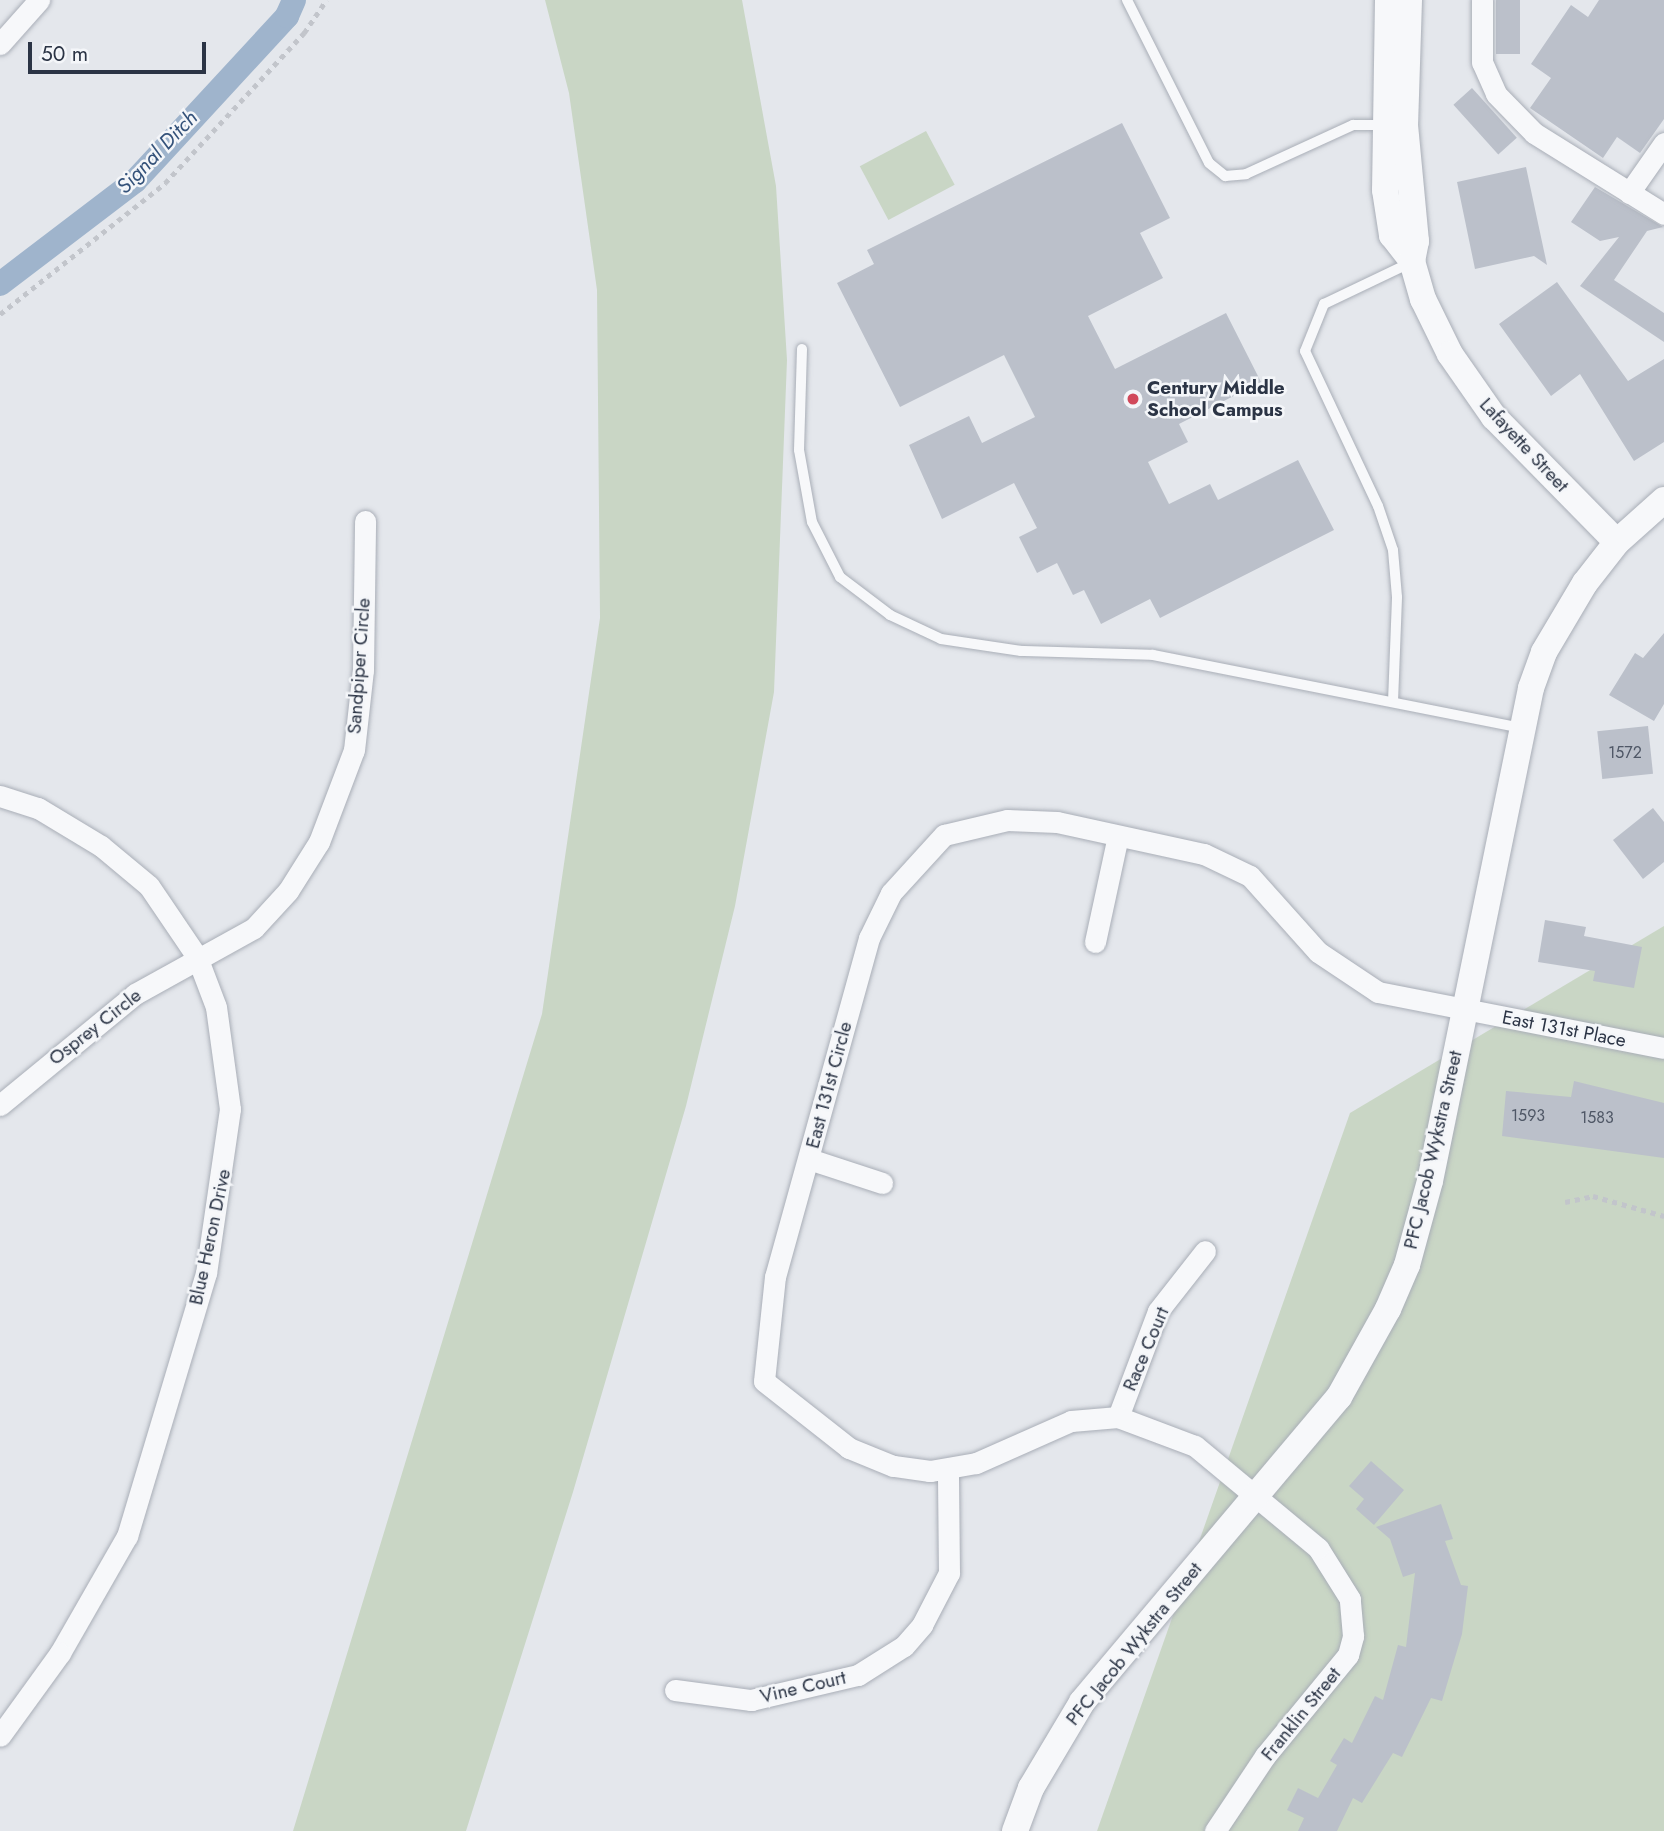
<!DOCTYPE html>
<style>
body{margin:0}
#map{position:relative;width:1664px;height:1831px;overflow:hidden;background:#e4e7ec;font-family:Jost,sans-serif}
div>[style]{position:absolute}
.green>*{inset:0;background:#c9d6c5;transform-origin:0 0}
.canal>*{height:24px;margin:-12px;padding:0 12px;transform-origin:12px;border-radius:12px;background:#9fb4cc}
.building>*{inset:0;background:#bbc0ca;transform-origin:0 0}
.path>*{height:4.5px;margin-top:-2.25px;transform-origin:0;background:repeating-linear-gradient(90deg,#c2c5cb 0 5px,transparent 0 10px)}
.roads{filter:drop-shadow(0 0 2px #a9aeb7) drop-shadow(0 0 2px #a9aeb7)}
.service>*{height:10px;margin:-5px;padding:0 5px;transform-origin:5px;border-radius:5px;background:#f7f8fa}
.minor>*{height:21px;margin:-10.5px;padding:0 10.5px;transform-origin:10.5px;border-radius:10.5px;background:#f7f8fa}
.tertiary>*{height:26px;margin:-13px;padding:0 13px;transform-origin:13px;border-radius:13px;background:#f7f8fa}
.dots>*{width:19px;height:19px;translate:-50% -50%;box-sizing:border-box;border:4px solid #f4f6f9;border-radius:50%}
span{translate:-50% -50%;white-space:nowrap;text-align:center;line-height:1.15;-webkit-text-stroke:5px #f4f6f9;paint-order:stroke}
.number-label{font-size:16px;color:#4f5766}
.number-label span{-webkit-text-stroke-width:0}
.poi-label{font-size:19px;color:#2b3445;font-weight:700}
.left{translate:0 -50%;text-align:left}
.street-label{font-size:19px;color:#2b3445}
.water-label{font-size:21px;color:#34527a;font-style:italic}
.scale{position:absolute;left:28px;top:42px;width:178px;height:32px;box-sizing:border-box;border:4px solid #2b3445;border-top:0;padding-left:9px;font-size:21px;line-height:24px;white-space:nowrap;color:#2b3445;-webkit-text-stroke:5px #f4f6f9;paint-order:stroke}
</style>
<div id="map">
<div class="green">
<i style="clip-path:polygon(545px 0,742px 0,776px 186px,787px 360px,774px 692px,735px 906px,686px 1106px,573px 1492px,466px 1831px,293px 1831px,542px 1014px,600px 618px,597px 290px,569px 93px)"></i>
<i style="left:926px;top:131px;width:61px;height:75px;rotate:62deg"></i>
<i style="clip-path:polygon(1664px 926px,1664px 1831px,1097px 1831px,1350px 1113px)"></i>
</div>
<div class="canal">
<i style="left:0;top:284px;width:170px;rotate:-37.3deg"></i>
<i style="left:135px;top:181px;width:224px;rotate:-47.3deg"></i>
<i style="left:287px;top:16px;width:17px;rotate:-66deg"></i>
</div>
<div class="building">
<i style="left:1496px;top:0;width:24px;height:54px"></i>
<i style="clip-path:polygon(1599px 0,1664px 0,1664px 119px,1640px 153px,1617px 137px,1603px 158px,1530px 108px,1551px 78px,1531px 64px,1571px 5px,1588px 17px)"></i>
<i style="left:1472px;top:88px;width:67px;height:25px;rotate:48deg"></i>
<i style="clip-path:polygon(1122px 123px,1170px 218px,1140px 233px,1163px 278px,1088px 316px,1115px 369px,1226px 313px,1261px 382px,1179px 424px,1188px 442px,1148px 462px,1169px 504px,1210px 484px,1218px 500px,1298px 460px,1334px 530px,1160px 618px,1150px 599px,1101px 624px,1084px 590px,1073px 595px,1057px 563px,1037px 573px,1019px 537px,1037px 528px,1014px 483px,942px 519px,909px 445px,969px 416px,982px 443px,1035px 417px,1004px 355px,900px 407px,837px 283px,874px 264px,867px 250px)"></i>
<i style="clip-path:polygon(1526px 167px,1547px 265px,1534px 256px,1475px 269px,1457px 182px)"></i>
<i style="clip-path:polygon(1595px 187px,1663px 227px,1647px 231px,1614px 280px,1664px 313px,1664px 342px,1580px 286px,1619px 237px,1600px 241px,1571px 222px)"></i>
<i style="clip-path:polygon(1557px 282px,1628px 381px,1664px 359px,1664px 442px,1634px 461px,1580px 374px,1551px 396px,1499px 324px)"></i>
<i style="clip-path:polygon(1664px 633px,1664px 704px,1654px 721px,1609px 695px,1635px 653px,1643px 658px)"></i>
<i style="left:1648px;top:726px;width:48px;height:51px;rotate:84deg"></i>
<i style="clip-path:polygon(1653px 808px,1664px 822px,1664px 862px,1643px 879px,1613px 840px)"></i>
<i style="clip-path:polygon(1545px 920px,1586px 927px,1584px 936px,1642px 947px,1634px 988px,1593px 981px,1595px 971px,1538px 962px)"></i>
<i style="clip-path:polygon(1574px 1081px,1664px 1103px,1664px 1158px,1502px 1136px,1506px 1091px,1571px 1097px)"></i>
<i style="clip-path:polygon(1371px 1461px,1404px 1490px,1374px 1525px,1356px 1509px,1364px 1499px,1349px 1486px)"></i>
<i style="clip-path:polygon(1441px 1504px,1453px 1539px,1445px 1541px,1461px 1585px,1468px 1586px,1462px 1634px,1442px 1701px,1431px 1698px,1402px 1757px,1393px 1753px,1362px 1803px,1353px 1798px,1337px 1831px,1298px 1831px,1304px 1818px,1287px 1810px,1298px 1788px,1318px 1798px,1337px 1765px,1330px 1761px,1344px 1738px,1352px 1743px,1375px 1696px,1383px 1700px,1398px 1645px,1406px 1647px,1415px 1573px,1403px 1577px,1390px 1539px,1376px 1527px)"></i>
</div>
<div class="path">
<i style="left:0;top:314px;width:211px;rotate:-38.4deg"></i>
<i style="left:165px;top:183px;width:205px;rotate:-47.2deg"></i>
<i style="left:304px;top:33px;width:40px;rotate:-56deg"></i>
<i style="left:1565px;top:1202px;width:29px;rotate:-12deg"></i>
<i style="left:1593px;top:1196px;width:74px;rotate:15.7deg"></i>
</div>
<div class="roads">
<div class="service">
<i style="left:1127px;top:0;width:182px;rotate:63.3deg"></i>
<i style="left:1209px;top:163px;width:21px;rotate:39deg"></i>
<i style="left:1225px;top:176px;width:21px;rotate:-5deg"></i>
<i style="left:1246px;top:174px;width:118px;rotate:-24.6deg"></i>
<i style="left:1353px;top:125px;width:31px"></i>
<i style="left:802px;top:349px;width:101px;rotate:91.7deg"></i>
<i style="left:799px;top:450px;width:73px;rotate:79.8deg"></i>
<i style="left:812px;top:522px;width:62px;rotate:63deg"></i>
<i style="left:840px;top:577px;width:63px;rotate:37.2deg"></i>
<i style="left:890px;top:615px;width:56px;rotate:25.2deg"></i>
<i style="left:941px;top:639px;width:81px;rotate:8.5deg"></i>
<i style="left:1021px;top:651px;width:132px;rotate:1.7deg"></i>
<i style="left:1153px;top:655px;width:374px;rotate:11.2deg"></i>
<i style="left:1393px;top:702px;width:105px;rotate:-87.8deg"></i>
<i style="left:1397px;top:597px;width:47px;rotate:-94.9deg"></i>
<i style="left:1393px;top:550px;width:46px;rotate:-108.8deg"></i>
<i style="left:1378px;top:506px;width:171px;rotate:-115.2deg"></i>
<i style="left:1305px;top:351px;width:51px;rotate:-68deg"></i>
<i style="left:1324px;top:304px;width:98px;rotate:-25.5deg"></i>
</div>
<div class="minor">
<i style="left:1482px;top:0;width:62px;rotate:90deg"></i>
<i style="left:1482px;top:62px;width:35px;rotate:66deg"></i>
<i style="left:1496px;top:94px;width:54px;rotate:45.7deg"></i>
<i style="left:1534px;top:133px;width:153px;rotate:31.9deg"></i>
<i style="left:0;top:44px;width:59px;rotate:-48.4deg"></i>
<i style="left:1629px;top:193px;width:61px;rotate:-55deg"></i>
<i style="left:0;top:796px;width:40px;rotate:18deg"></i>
<i style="left:38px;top:808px;width:74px;rotate:31.1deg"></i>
<i style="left:101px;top:846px;width:62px;rotate:39.8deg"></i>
<i style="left:149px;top:886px;width:86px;rotate:55.9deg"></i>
<i style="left:197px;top:957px;width:53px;rotate:69.2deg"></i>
<i style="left:216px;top:1007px;width:103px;rotate:82.2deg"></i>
<i style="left:230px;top:1109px;width:166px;rotate:98.3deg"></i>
<i style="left:206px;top:1273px;width:275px;rotate:106.7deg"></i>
<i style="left:127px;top:1536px;width:135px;rotate:119.8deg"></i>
<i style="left:60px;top:1653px;width:102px;rotate:125.9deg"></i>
<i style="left:1095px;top:942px;width:108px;rotate:-77.8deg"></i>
<i style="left:0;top:1105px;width:175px;rotate:-39.4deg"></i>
<i style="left:135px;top:994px;width:136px;rotate:-29deg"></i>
<i style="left:254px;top:928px;width:50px;rotate:-47.4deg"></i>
<i style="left:288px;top:891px;width:58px;rotate:-57.7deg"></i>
<i style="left:319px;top:842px;width:98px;rotate:-69.2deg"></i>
<i style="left:354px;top:750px;width:81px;rotate:-83.6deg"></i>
<i style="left:363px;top:670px;width:149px;rotate:-89.2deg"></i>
<i style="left:809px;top:1159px;width:77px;rotate:18.2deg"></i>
<i style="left:1118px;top:1417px;width:113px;rotate:-69.3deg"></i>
<i style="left:1158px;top:1311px;width:76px;rotate:-51.9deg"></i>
<i style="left:675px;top:1690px;width:77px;rotate:7.5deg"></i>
<i style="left:751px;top:1700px;width:110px;rotate:-13.2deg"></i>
<i style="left:858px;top:1675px;width:54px;rotate:-32.2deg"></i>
<i style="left:904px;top:1646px;width:28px;rotate:-49deg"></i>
<i style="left:922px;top:1625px;width:59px;rotate:-62.6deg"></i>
<i style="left:949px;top:1573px;width:101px;rotate:-90.6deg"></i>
<i style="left:1215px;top:1831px;width:90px;rotate:-56.3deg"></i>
<i style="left:1265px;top:1756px;width:131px;rotate:-50.6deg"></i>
<i style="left:1348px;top:1655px;width:20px;rotate:-75deg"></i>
<i style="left:1353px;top:1636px;width:37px;rotate:-95deg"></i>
<i style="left:1350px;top:1599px;width:60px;rotate:-122.1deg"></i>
<i style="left:1318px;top:1548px;width:160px;rotate:-140.3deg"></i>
<i style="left:1195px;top:1446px;width:82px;rotate:-159.4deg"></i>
<i style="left:1118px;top:1417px;width:47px;rotate:175.1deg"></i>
<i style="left:1071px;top:1421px;width:104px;rotate:156.1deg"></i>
<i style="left:976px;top:1463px;width:47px;rotate:170.1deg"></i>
<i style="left:930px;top:1471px;width:37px;rotate:-172deg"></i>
<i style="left:893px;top:1466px;width:48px;rotate:-157.8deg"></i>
<i style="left:849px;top:1448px;width:108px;rotate:-141.8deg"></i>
<i style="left:764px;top:1381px;width:105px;rotate:-84deg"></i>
<i style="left:775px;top:1277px;width:352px;rotate:-74.5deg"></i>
<i style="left:869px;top:938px;width:50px;rotate:-63.9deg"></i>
<i style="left:891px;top:893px;width:79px;rotate:-47.6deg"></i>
<i style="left:944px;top:835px;width:65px;rotate:-13.4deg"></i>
<i style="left:1007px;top:820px;width:50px;rotate:2.3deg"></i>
<i style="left:1057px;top:822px;width:150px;rotate:12.3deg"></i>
<i style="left:1204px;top:854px;width:51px;rotate:25.6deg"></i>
<i style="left:1250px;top:876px;width:102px;rotate:48.2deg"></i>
<i style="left:1318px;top:952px;width:72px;rotate:33.7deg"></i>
<i style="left:1378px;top:992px;width:291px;rotate:11.1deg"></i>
</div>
<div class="tertiary">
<i style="left:1388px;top:0;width:190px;rotate:90.9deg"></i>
<i style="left:1385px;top:190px;width:46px;rotate:81.2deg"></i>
<i style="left:1392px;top:235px;width:33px;rotate:52deg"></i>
<i style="left:1409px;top:0;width:125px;rotate:91.8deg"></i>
<i style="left:1405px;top:125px;width:117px;rotate:84.6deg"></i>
<i style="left:1416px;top:241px;width:20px;rotate:101deg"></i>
<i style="left:1412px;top:261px;width:40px;rotate:74deg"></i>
<i style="left:1423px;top:299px;width:61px;rotate:63.9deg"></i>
<i style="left:1450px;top:354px;width:77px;rotate:55.1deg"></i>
<i style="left:1494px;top:417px;width:175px;rotate:45.5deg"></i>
<i style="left:1015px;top:1831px;width:46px;rotate:-69.6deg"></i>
<i style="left:1031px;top:1788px;width:100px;rotate:-59.3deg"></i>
<i style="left:1082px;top:1702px;width:399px;rotate:-49.9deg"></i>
<i style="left:1339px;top:1397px;width:101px;rotate:-60.9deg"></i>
<i style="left:1388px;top:1309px;width:48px;rotate:-66.6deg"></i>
<i style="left:1407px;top:1265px;width:87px;rotate:-74.7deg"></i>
<i style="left:1430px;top:1181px;width:503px;rotate:-78.42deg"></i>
<i style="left:1531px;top:688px;width:38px;rotate:-70deg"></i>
<i style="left:1544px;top:652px;width:80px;rotate:-59.3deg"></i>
<i style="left:1585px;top:583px;width:52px;rotate:-52deg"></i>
<i style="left:1617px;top:542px;width:63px;rotate:-41.8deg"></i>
</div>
</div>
<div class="dots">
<i style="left:1133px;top:399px;background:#d1495b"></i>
</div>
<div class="number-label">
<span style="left:1625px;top:753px">1572</span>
<span style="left:1528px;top:1116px">1593</span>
<span style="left:1597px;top:1118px">1583</span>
</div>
<div class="poi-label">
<span class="left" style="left:1147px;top:399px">Century Middle<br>School Campus</span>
</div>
<div class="street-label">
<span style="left:1524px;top:445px;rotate:47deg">Lafayette Street</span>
<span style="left:359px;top:666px;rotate:-86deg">Sandpiper Circle</span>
<span style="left:95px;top:1027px;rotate:-38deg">Osprey Circle</span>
<span style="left:1564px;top:1029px;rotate:11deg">East 131st Place</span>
<span style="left:829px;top:1085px;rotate:-75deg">East 131st Circle</span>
<span style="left:1433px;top:1150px;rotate:-77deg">PFC Jacob Wykstra Street</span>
<span style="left:210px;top:1237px;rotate:-78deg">Blue Heron Drive</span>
<span style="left:1146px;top:1349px;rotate:-67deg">Race Court</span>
<span style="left:1134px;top:1644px;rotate:-51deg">PFC Jacob Wykstra Street</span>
<span style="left:803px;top:1687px;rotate:-13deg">Vine Court</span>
<span style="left:1301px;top:1714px;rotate:-51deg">Franklin Street</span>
</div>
<div class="water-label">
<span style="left:157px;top:152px;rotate:-46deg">Signal Ditch</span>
</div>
<div class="scale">50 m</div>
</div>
